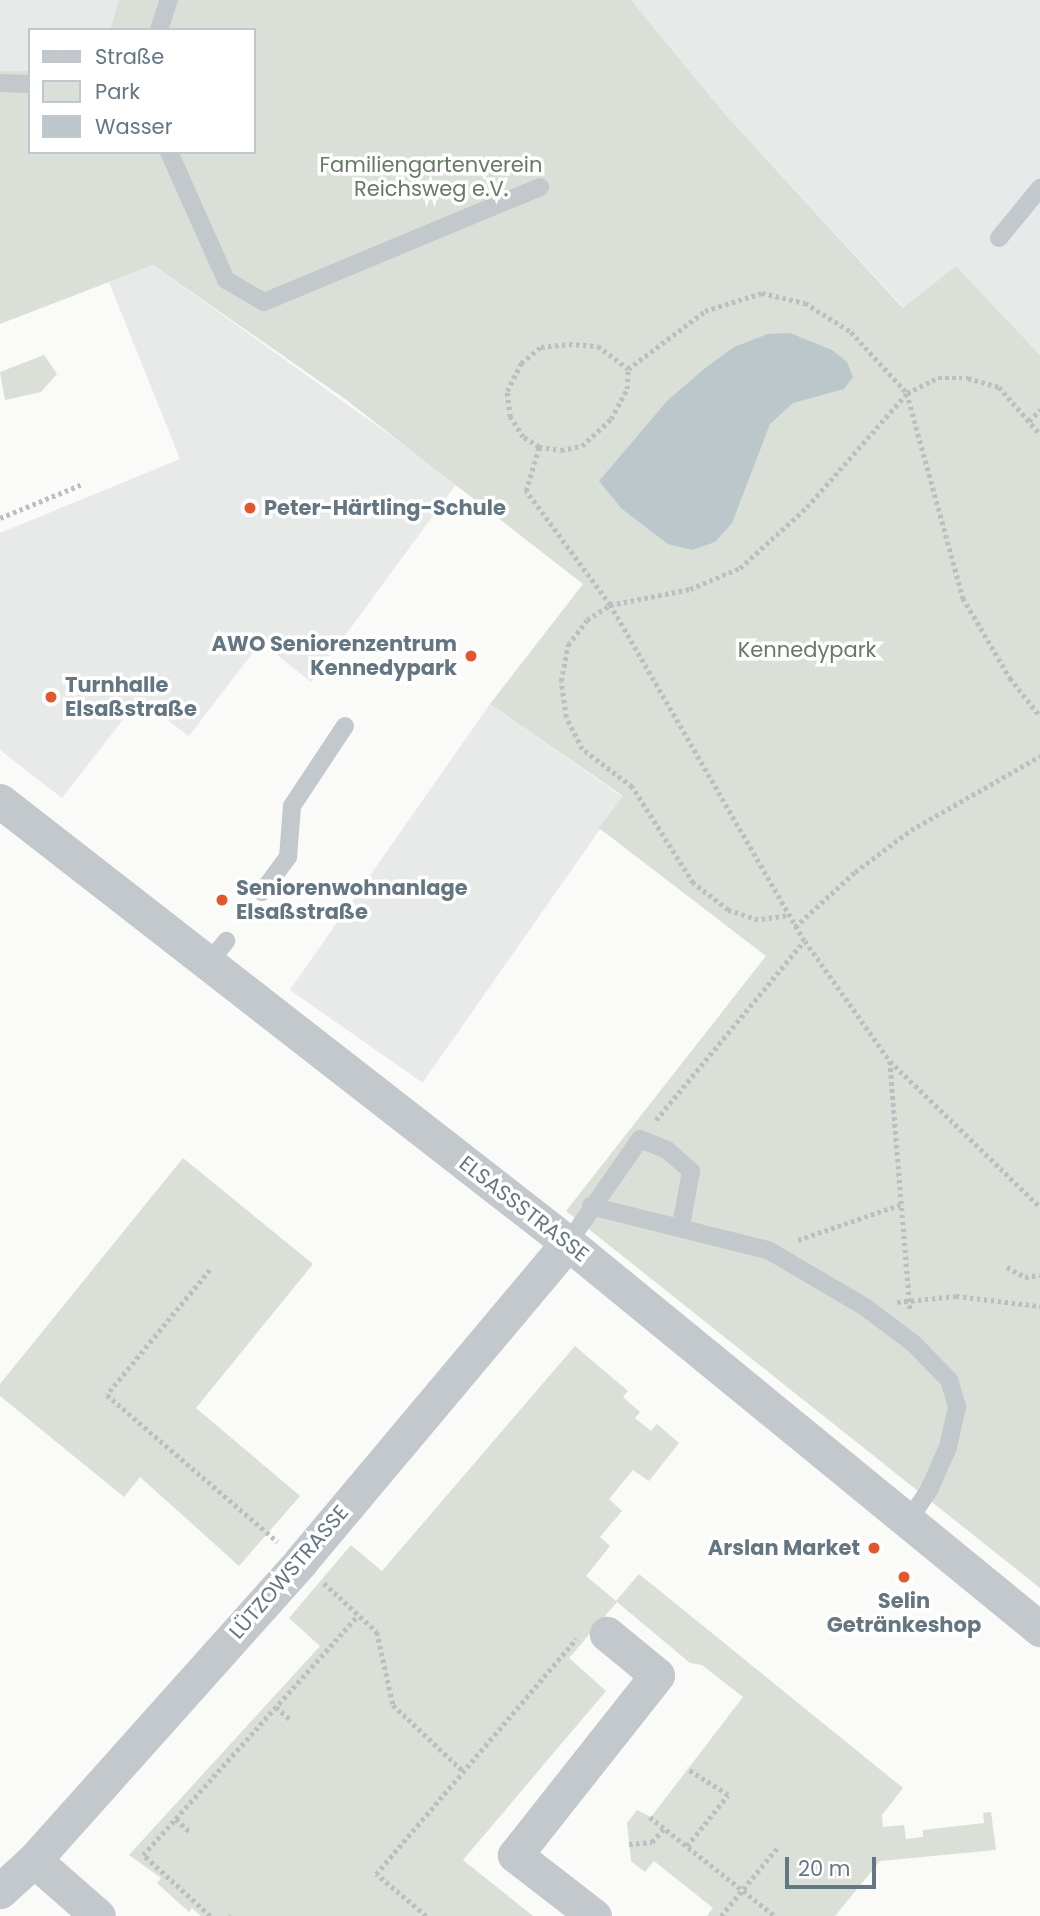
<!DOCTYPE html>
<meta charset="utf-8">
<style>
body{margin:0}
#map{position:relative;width:1040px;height:1916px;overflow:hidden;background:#fafaf8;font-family:Poppins,sans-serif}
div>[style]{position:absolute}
.built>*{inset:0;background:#e8e9e9;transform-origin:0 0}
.green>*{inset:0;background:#dadfd7}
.water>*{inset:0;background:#bbc7cb}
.path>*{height:4.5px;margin-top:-2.25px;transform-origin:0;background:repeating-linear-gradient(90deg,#bbbfc2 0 3.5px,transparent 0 7px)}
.service>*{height:18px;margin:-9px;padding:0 9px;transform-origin:9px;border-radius:9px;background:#c3c8cc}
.minor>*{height:35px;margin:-17.5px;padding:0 17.5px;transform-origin:17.5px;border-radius:17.5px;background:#c3c8cc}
.dots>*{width:19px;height:19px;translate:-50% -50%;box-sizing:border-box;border:4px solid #fff;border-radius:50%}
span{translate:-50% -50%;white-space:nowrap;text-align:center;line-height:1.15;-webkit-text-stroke:7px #fff;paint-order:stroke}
.park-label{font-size:21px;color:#687a64}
.poi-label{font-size:21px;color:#657683;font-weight:700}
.left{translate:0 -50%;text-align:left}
.right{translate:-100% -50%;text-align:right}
.street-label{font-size:21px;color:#657683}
.legend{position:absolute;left:28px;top:28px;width:228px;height:126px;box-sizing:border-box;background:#fff;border:2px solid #c1c8cd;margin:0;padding:9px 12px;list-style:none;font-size:21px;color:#657683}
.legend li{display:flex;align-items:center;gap:14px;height:35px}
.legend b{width:35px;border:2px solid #c1c8cd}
.scale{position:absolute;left:785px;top:1857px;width:91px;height:32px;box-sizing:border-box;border:4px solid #657683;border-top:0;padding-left:9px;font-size:21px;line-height:24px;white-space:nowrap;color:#657683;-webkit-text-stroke:5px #fff;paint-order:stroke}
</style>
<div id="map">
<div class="built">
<i style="clip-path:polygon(0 0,119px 0,110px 30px,30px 30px,30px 71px,0 71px)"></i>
<i style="clip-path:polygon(631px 0,1040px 0,1040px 355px,956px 266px,904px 308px,724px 113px)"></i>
<i style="clip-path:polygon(153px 265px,457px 483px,311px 682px,261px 642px,189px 736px,139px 699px,62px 798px,0 750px,0 533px,180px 459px,109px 282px)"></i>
<i style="left:490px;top:704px;width:162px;height:349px;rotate:35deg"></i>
</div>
<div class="green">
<i style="clip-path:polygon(119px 0,631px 0,724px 113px,903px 308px,956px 266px,1040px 355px,1040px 1588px,566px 1211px,766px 956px,599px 828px,623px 796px,490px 704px,583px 584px,345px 399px,153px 265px,0 324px,0 71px,30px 71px,30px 152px,254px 152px,254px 30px,110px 30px)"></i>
<i style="clip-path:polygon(44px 355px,57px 374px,41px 392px,5px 400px,0 372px)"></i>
<i style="clip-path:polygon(183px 1158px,313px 1264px,196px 1408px,300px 1496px,239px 1566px,140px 1477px,124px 1497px,0 1396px,0 1384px)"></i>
<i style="clip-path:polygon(575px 1346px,628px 1391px,623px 1397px,640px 1412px,635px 1418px,651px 1431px,657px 1424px,679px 1443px,649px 1481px,633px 1470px,609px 1499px,622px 1511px,600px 1537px,610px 1546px,586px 1576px,616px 1601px,639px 1574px,903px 1788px,882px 1815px,883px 1827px,904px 1825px,906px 1839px,923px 1837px,923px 1830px,984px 1823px,983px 1813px,991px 1812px,996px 1850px,880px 1861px,835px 1916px,707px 1916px,713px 1908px,654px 1861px,645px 1872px,631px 1861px,627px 1823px,637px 1810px,651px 1817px,743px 1697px,702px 1665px,690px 1663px,617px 1602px,569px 1658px,606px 1691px,463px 1860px,533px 1916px,201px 1916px,192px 1908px,189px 1912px,157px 1883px,161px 1878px,129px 1855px,320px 1646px,289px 1618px,351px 1545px,382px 1571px)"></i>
</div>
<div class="water">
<i style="clip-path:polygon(790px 333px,832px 350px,847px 362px,853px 377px,844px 389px,793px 403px,770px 424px,732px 523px,715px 542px,692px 550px,668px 544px,622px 509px,599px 481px,668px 400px,704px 369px,734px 347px,768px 334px)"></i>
</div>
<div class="path">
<i style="left:1029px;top:421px;width:16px;rotate:-45deg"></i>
<i style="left:539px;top:447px;width:19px;rotate:-148deg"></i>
<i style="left:523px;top:437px;width:24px;rotate:-123deg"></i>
<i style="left:510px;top:417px;width:26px;rotate:-97deg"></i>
<i style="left:507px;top:391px;width:31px;rotate:-63deg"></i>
<i style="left:521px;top:363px;width:26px;rotate:-39deg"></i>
<i style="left:541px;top:347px;width:28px;rotate:-6deg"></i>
<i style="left:569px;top:344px;width:29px;rotate:4deg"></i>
<i style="left:598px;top:346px;width:38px;rotate:37deg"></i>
<i style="left:0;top:518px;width:87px;rotate:-22.4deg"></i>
<i style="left:786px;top:916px;width:28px;rotate:172deg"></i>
<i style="left:758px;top:920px;width:32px;rotate:-162deg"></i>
<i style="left:728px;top:910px;width:44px;rotate:-142.4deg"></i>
<i style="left:693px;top:883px;width:114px;rotate:-122.4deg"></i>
<i style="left:632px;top:787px;width:63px;rotate:-142.8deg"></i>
<i style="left:582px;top:749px;width:36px;rotate:-117deg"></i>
<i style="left:566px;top:717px;width:36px;rotate:-98deg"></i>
<i style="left:561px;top:681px;width:37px;rotate:-79deg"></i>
<i style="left:568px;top:645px;width:31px;rotate:-53deg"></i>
<i style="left:587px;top:620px;width:27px;rotate:-33deg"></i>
<i style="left:610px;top:605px;width:82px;rotate:-11.3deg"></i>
<i style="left:690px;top:589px;width:54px;rotate:-22.8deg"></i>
<i style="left:740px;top:568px;width:91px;rotate:-42.3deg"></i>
<i style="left:807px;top:507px;width:152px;rotate:-48.7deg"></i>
<i style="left:907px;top:393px;width:34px;rotate:-26deg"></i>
<i style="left:938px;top:378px;width:30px"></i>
<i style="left:968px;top:378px;width:32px;rotate:16deg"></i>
<i style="left:999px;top:387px;width:62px;rotate:48.9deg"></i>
<i style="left:795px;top:927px;width:81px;rotate:-42.5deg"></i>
<i style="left:855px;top:872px;width:70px;rotate:-36.9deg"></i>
<i style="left:911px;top:830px;width:149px;rotate:-29.8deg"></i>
<i style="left:805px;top:941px;width:147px;rotate:54.7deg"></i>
<i style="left:890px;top:1061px;width:209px;rotate:44.2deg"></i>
<i style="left:890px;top:1061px;width:250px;rotate:85.4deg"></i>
<i style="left:656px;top:1120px;width:232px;rotate:-50.4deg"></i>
<i style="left:804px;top:941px;width:388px;rotate:-120deg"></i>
<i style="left:610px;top:605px;width:142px;rotate:-126.4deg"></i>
<i style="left:526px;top:491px;width:46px;rotate:-73.5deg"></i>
<i style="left:539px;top:447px;width:22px;rotate:8deg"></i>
<i style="left:561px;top:450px;width:21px;rotate:-11deg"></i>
<i style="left:582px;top:446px;width:40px;rotate:-43deg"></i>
<i style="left:611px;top:419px;width:34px;rotate:-62deg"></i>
<i style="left:627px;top:389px;width:20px;rotate:-87deg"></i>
<i style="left:628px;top:369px;width:96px;rotate:-37deg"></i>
<i style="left:705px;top:311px;width:60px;rotate:-17.5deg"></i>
<i style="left:762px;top:293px;width:44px;rotate:13.1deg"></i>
<i style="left:805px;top:303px;width:54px;rotate:32.2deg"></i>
<i style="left:851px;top:332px;width:83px;rotate:47.4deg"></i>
<i style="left:907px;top:393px;width:213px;rotate:74.7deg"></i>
<i style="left:963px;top:598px;width:93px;rotate:59.6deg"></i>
<i style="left:1010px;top:678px;width:48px;rotate:51.7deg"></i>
<i style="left:798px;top:1240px;width:110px;rotate:-19.1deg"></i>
<i style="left:1007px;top:1267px;width:21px;rotate:29deg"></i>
<i style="left:1025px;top:1277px;width:15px;rotate:-8deg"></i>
<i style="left:210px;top:1270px;width:162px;rotate:129.5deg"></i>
<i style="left:107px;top:1395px;width:225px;rotate:40.7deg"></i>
<i style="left:897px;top:1302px;width:59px;rotate:-5.8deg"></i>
<i style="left:956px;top:1296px;width:85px;rotate:6.8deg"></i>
<i style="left:324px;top:1583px;width:72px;rotate:42.8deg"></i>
<i style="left:377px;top:1632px;width:75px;rotate:77.6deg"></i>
<i style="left:393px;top:1705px;width:96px;rotate:43.3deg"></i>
<i style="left:276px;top:1707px;width:21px;rotate:41deg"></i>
<i style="left:650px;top:1817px;width:159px;rotate:38.4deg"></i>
<i style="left:176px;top:1819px;width:19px;rotate:43deg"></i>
<i style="left:629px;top:1844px;width:23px;rotate:-5deg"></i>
<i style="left:652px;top:1842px;width:18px;rotate:-49deg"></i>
<i style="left:687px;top:1846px;width:65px;rotate:-51.2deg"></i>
<i style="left:728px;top:1795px;width:49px;rotate:-147.6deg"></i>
<i style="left:210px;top:1916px;width:91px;rotate:-137.7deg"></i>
<i style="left:143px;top:1855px;width:322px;rotate:-48.1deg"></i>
<i style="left:230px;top:1916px;width:1px;rotate:-45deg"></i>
<i style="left:426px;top:1916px;width:65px;rotate:-140deg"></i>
<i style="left:376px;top:1874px;width:309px;rotate:-49.6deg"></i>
<i style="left:721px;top:1916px;width:88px;rotate:-50.5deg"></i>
</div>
<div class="service">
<i style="left:159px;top:30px;width:32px;rotate:-72deg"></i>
<i style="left:0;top:83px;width:30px;rotate:2deg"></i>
<i style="left:169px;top:152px;width:140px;rotate:66deg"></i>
<i style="left:226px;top:280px;width:44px;rotate:30.1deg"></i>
<i style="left:264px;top:302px;width:299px;rotate:-22.6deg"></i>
<i style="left:999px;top:238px;width:65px;rotate:-50.6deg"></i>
<i style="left:262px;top:892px;width:44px;rotate:-53.4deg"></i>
<i style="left:288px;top:857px;width:51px;rotate:-85.5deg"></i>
<i style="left:292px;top:806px;width:96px;rotate:-56.5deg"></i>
<i style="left:210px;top:961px;width:26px;rotate:-51deg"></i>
<i style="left:591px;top:1206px;width:182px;rotate:14deg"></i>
<i style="left:768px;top:1250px;width:113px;rotate:30.4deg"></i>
<i style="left:865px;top:1307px;width:60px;rotate:36.9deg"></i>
<i style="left:913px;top:1343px;width:52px;rotate:45.8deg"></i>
<i style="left:949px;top:1380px;width:28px;rotate:73deg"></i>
<i style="left:957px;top:1407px;width:41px;rotate:102.7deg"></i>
<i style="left:948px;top:1447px;width:47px;rotate:113.8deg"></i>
<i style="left:929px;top:1490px;width:36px;rotate:124deg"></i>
<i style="left:568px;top:1243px;width:126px;rotate:-55.3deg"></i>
<i style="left:640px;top:1139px;width:29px;rotate:22deg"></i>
<i style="left:667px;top:1150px;width:32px;rotate:41deg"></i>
<i style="left:691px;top:1171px;width:56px;rotate:100.3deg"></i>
</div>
<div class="minor">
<i style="left:0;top:801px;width:720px;rotate:37.89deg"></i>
<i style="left:568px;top:1243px;width:610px;rotate:39.28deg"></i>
<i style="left:34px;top:1860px;width:85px;rotate:41.2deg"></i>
<i style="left:0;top:1891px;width:46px;rotate:-42.4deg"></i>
<i style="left:34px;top:1860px;width:401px;rotate:-48.2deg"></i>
<i style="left:301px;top:1561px;width:415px;rotate:-50deg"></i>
<i style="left:594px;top:1916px;width:100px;rotate:-142.3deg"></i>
<i style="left:515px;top:1855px;width:229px;rotate:-51.7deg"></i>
<i style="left:657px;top:1675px;width:65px;rotate:-140.6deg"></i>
</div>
<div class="dots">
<i style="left:250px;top:508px;background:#e4572e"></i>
<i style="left:471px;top:656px;background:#e4572e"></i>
<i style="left:51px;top:697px;background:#e4572e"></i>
<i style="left:222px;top:900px;background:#e4572e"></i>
<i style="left:874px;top:1548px;background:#e4572e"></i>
<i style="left:904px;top:1577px;background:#e4572e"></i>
</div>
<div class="park-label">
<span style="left:431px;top:177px">Familiengartenverein<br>Reichsweg e.V.</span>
<span style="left:807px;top:650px">Kennedypark</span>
</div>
<div class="poi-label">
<span class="left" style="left:264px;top:508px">Peter-Härtling-Schule</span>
<span class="right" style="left:457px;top:656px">AWO Seniorenzentrum<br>Kennedypark</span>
<span class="left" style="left:65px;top:697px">Turnhalle<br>Elsaßstraße</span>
<span class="left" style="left:236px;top:900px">Seniorenwohnanlage<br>Elsaßstraße</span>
<span class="right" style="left:860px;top:1548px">Arslan Market</span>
<span style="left:904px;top:1613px">Selin<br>Getränkeshop</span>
</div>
<div class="street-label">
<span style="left:524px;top:1209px;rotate:38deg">ELSASSSTRASSE</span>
<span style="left:289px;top:1572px;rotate:-49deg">LÜTZOWSTRASSE</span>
</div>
<ul class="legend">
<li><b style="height:9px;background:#c3c8cc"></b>Straße</li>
<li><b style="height:19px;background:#dadfd7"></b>Park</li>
<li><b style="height:19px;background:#bbc7cb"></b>Wasser</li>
</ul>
<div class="scale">20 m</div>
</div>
